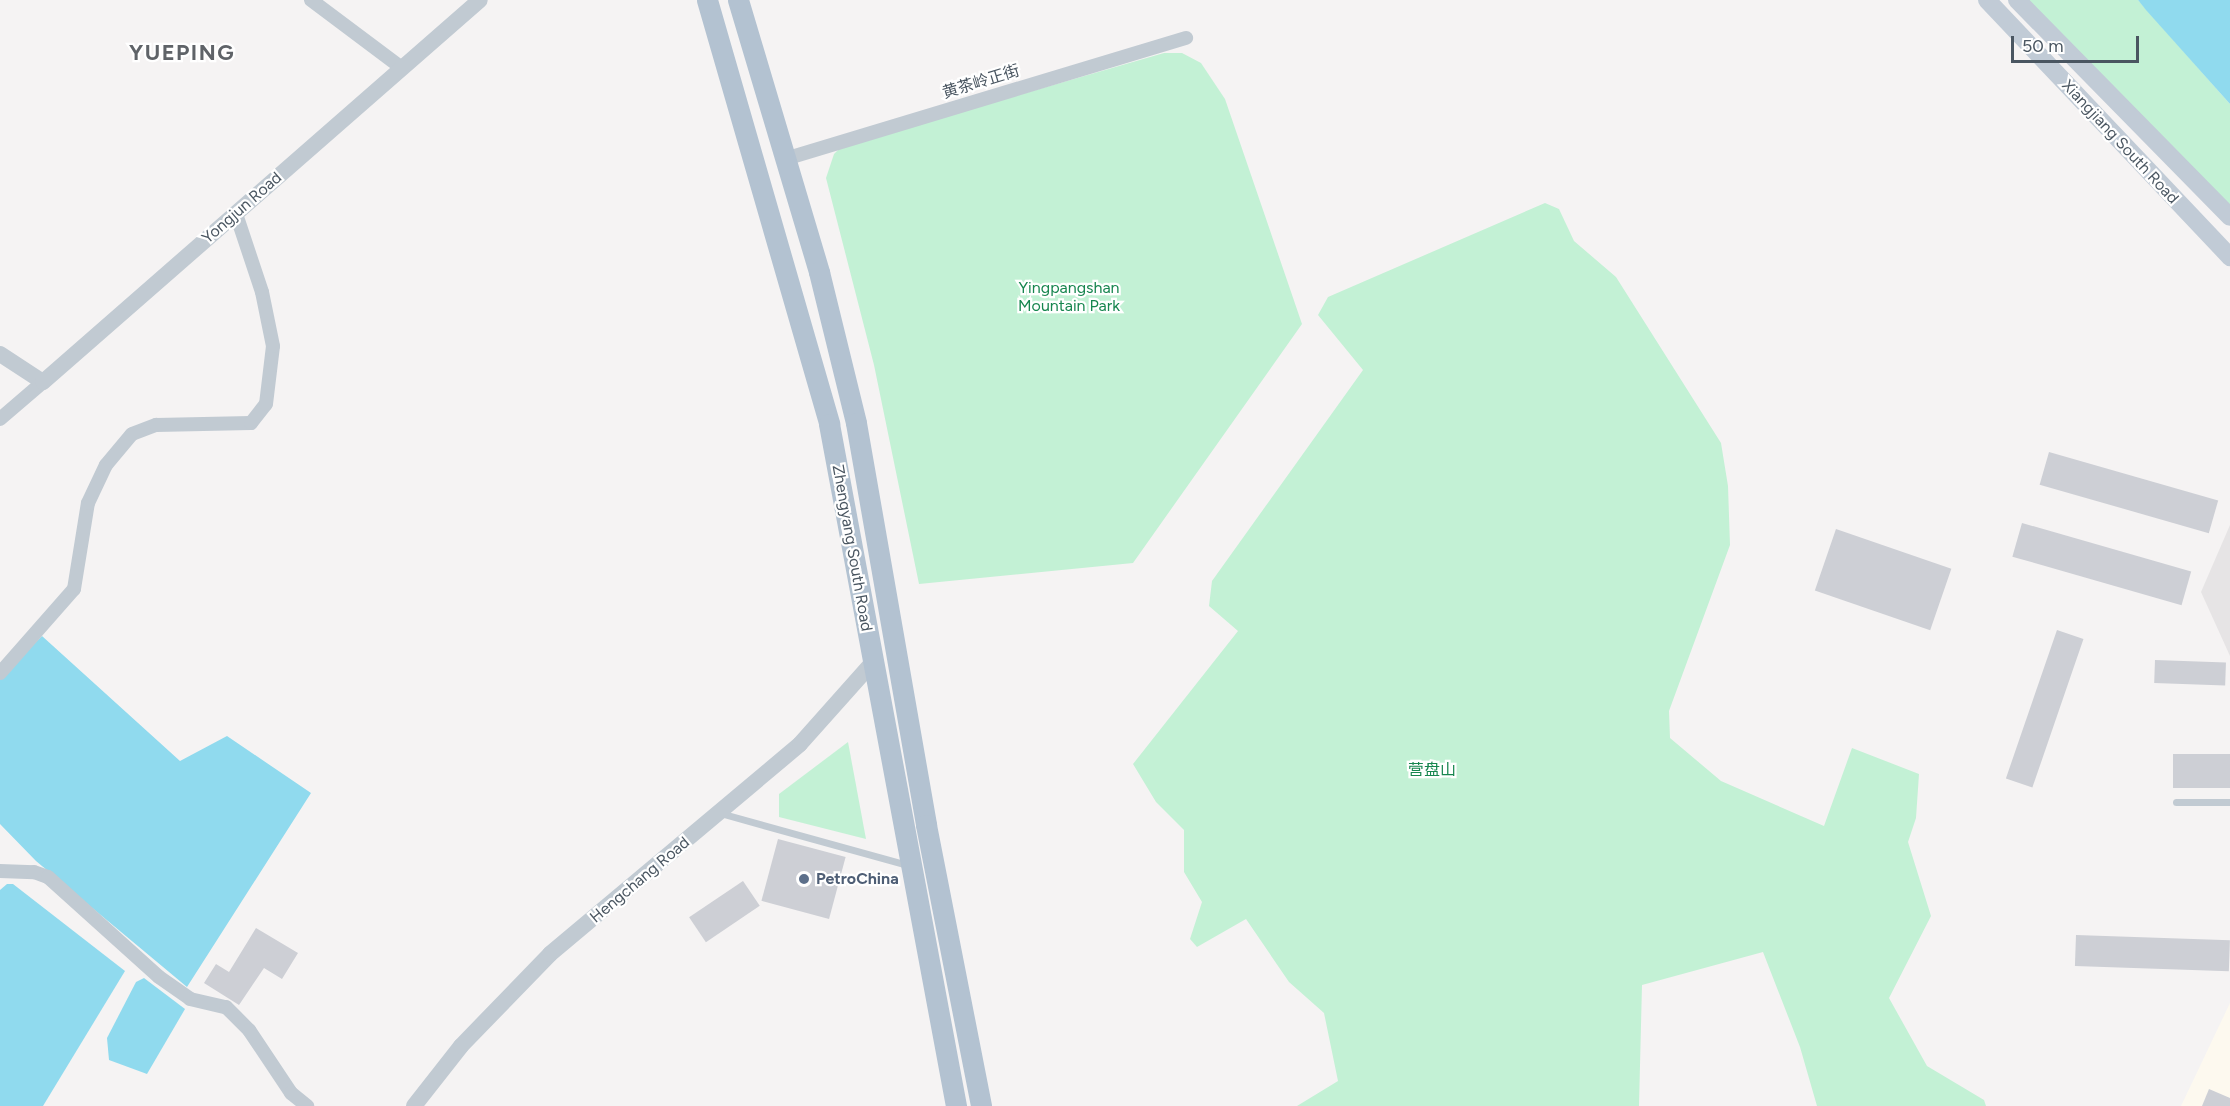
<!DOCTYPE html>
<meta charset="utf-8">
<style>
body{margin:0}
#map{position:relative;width:2230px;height:1106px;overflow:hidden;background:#f5f3f3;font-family:Figtree,"Noto Sans SC",sans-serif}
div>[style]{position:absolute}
.commercial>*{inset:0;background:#fdf9ef}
.education>*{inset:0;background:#e6e4e5}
.green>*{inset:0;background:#c3f1d5}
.water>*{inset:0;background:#90daee}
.building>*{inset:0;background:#cdcfd5;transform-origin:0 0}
.service>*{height:7px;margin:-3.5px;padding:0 3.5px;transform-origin:3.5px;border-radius:3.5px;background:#c1cad2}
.minor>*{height:14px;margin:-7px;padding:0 7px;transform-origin:7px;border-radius:7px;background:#c1cad2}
.tertiary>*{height:16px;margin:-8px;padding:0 8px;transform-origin:8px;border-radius:8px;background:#c1cad2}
.secondary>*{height:18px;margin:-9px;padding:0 9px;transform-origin:9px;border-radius:9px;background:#c1cbd6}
.primary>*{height:21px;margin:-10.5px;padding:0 10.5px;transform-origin:10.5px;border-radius:10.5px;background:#b3c2d1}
.dots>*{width:16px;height:16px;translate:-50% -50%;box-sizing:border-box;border:3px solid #fff;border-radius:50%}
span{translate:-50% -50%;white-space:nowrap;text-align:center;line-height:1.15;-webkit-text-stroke:4.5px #fff;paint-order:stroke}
.street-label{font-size:16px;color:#4a5661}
.park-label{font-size:16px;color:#17864f}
.service-label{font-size:16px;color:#4e5e75;font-weight:700}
.left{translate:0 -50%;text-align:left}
.district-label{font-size:22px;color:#5f6368;font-weight:700;letter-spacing:1.5px}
.scale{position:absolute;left:2011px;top:36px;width:128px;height:27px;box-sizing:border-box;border:3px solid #4a5661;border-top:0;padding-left:8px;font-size:18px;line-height:21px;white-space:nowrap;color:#4a5661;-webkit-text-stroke:4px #fff;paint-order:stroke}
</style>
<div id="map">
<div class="commercial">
<i style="clip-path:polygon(2230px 1003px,2230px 1106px,2181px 1106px)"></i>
</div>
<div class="education">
<i style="clip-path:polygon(2230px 525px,2230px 656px,2201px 592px)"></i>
</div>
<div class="green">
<i style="clip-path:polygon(2025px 0,2138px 0,2230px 104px,2230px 210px)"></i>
<i style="clip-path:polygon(1164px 53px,1182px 53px,1201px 63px,1225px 99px,1302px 324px,1133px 563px,919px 584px,874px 365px,826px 178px,834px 154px,842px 146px)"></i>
<i style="clip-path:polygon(1545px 203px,1559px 209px,1574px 241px,1616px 277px,1721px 443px,1728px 486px,1730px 545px,1669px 711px,1670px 738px,1721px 781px,1824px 826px,1852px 748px,1919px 774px,1916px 818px,1908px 842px,1931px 916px,1889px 998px,1927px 1066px,1984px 1100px,1986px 1106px,1817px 1106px,1800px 1047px,1763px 952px,1642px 985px,1639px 1106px,1297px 1106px,1338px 1081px,1324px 1013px,1289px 982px,1246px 919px,1197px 947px,1190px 939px,1202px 902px,1184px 872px,1184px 830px,1156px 802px,1133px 764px,1238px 631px,1209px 606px,1212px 581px,1363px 370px,1318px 315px,1328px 297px)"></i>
<i style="clip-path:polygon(848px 742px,866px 839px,779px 817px,779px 794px)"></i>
</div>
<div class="water">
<i style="clip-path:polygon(2138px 0,2230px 0,2230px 104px,2146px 10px)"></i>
<i style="clip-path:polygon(42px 636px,180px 761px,227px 736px,311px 793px,187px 987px,36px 861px,0 824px,0 677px)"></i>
<i style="clip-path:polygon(7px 884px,13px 884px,125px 971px,43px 1106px,0 1106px,0 890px)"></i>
<i style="clip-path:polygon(144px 978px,185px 1009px,147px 1074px,109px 1060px,107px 1038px,136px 982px)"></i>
</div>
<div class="building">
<i style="left:2049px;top:452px;width:176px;height:34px;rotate:16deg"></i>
<i style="left:2022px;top:523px;width:176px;height:35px;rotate:16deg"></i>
<i style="left:1836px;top:529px;width:122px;height:65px;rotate:19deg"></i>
<i style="left:2057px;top:630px;width:28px;height:157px;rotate:19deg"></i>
<i style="left:2155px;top:660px;width:71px;height:23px;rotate:2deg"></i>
<i style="left:2230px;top:754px;width:34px;height:57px;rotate:90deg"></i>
<i style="left:778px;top:839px;width:70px;height:64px;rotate:15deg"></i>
<i style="left:743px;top:881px;width:30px;height:65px;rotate:56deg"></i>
<i style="clip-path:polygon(256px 928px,298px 953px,282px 979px,264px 968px,239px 1005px,204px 983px,216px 964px,229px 972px)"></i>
<i style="left:2076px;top:935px;width:154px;height:31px;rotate:2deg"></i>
<i style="clip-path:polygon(2209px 1089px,2230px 1098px,2230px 1106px,2202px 1106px)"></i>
</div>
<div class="service">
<i style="left:2176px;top:802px;width:54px"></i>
<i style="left:720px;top:813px;width:195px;rotate:15.5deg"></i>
</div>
<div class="minor">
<i style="left:311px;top:0;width:114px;rotate:36.8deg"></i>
<i style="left:785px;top:159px;width:419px;rotate:-16.8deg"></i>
<i style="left:0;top:419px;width:57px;rotate:-40.7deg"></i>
<i style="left:0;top:673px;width:112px;rotate:-48.6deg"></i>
<i style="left:74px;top:589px;width:87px;rotate:-80.8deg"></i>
<i style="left:88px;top:503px;width:42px;rotate:-64.7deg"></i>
<i style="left:106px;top:465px;width:40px;rotate:-50deg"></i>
<i style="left:132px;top:434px;width:26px;rotate:-21deg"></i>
<i style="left:156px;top:425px;width:95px;rotate:-1.2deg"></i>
<i style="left:251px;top:423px;width:24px;rotate:-52deg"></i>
<i style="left:266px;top:404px;width:58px;rotate:-83.1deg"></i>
<i style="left:273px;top:346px;width:55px;rotate:-101.5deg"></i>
<i style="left:262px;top:292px;width:82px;rotate:-108.4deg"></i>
<i style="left:0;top:871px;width:34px;rotate:2deg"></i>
<i style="left:34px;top:872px;width:15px;rotate:20deg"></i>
<i style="left:48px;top:877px;width:149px;rotate:42deg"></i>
<i style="left:159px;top:977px;width:38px;rotate:35deg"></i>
<i style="left:190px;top:999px;width:37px;rotate:13deg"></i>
<i style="left:226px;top:1007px;width:33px;rotate:45deg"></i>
<i style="left:249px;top:1030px;width:76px;rotate:56.3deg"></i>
<i style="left:291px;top:1093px;width:21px;rotate:39deg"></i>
</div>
<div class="tertiary">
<i style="left:0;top:354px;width:51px;rotate:33.1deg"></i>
<i style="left:43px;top:382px;width:580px;rotate:-41.16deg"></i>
<i style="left:414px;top:1106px;width:76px;rotate:-51.9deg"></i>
<i style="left:461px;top:1046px;width:128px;rotate:-45.9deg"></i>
<i style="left:550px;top:954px;width:326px;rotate:-40deg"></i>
<i style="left:800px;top:744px;width:110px;rotate:-48.3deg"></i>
</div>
<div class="secondary">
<i style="left:1987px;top:0;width:354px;rotate:46.6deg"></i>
<i style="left:2017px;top:0;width:304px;rotate:45.5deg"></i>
</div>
<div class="primary">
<i style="left:707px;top:0;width:441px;rotate:73.9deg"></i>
<i style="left:829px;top:424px;width:694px;rotate:79.45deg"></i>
<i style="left:738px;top:0;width:284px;rotate:73.4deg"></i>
<i style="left:819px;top:272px;width:155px;rotate:76.2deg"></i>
<i style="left:856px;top:423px;width:408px;rotate:80.1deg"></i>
<i style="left:926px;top:825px;width:286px;rotate:78.9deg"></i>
</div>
<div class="dots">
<i style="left:804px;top:879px;background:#5c6f8a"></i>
</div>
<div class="street-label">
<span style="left:981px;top:82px;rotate:-17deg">黄茶岭正街</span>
<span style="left:2120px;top:142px;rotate:47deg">Xiangjiang South Road</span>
<span style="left:242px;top:208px;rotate:-41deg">Yongjun Road</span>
<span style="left:852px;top:548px;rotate:80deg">Zhengyang South Road</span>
<span style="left:640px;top:880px;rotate:-40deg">Hengchang Road</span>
</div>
<div class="park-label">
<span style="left:1069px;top:297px">Yingpangshan<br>Mountain Park</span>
<span style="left:1432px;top:770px">营盘山</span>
</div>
<div class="service-label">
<span class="left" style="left:816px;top:879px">PetroChina</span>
</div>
<div class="district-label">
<span style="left:182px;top:53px">YUEPING</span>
</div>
<div class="scale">50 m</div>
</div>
